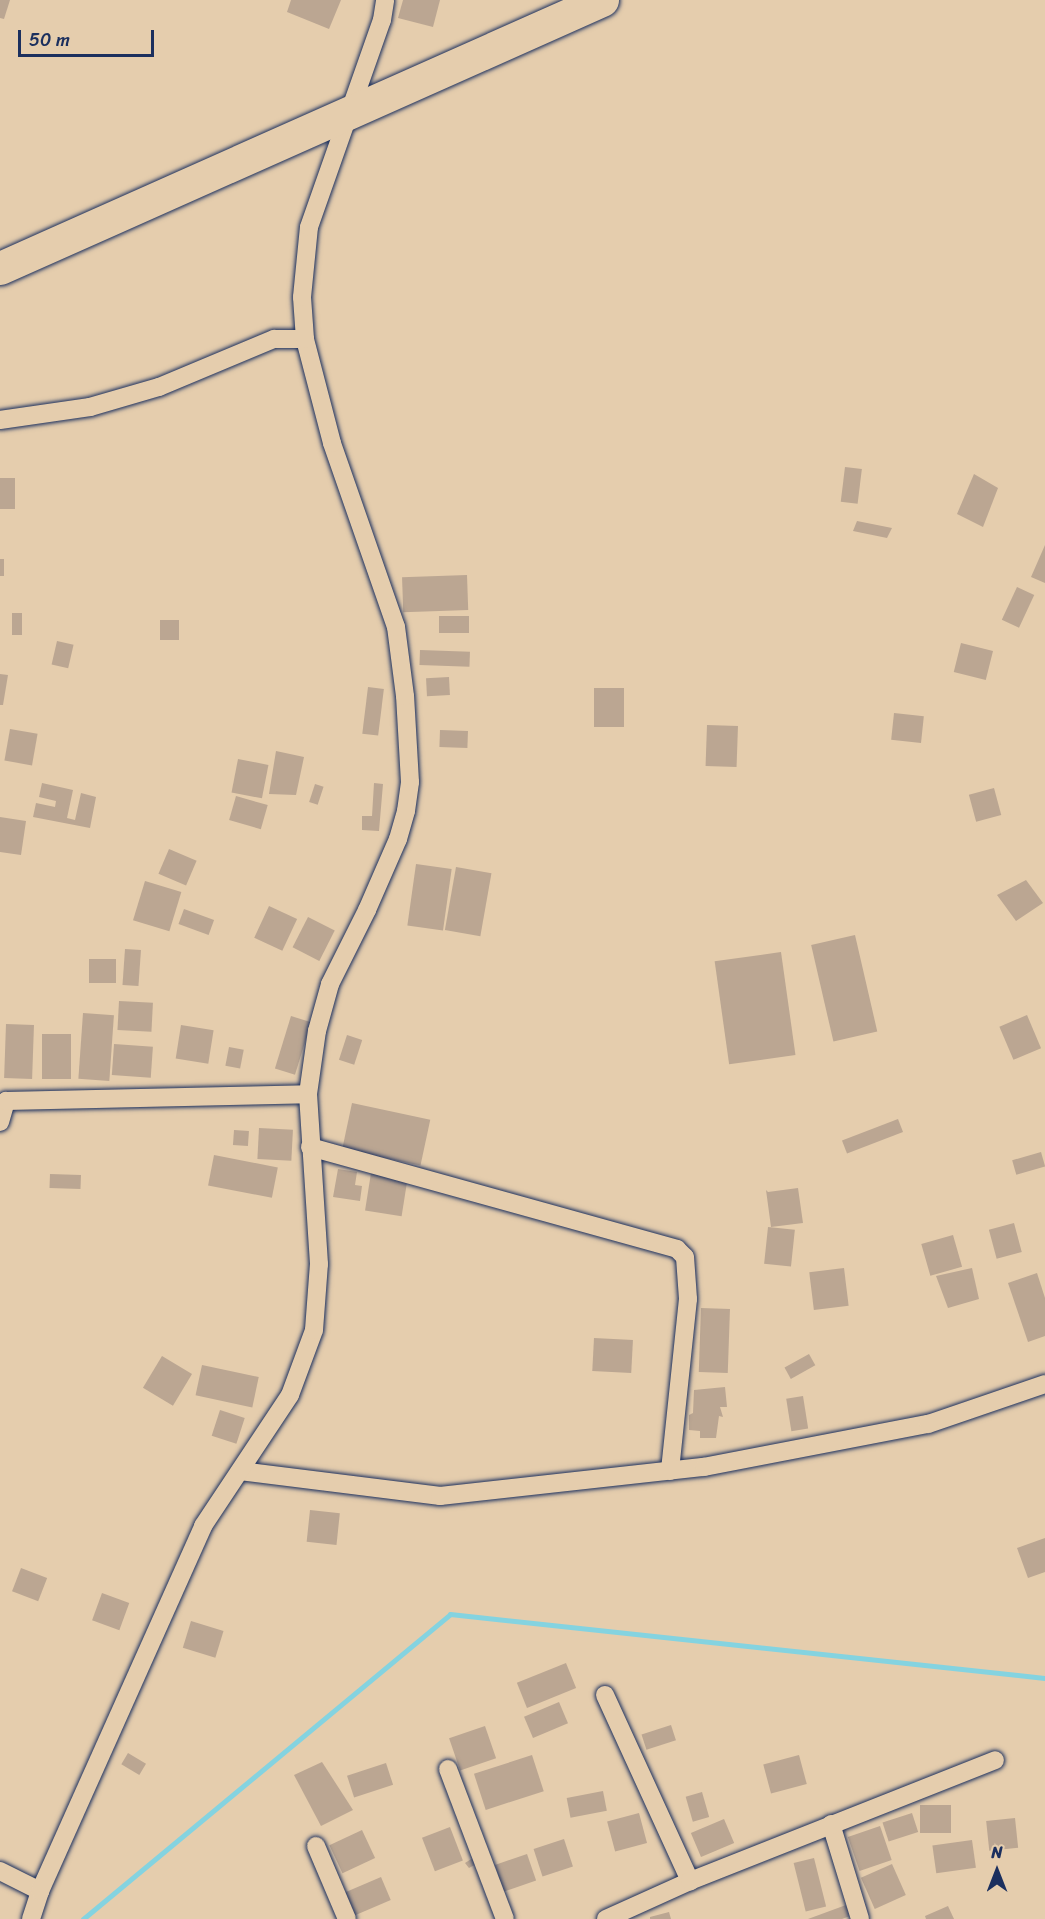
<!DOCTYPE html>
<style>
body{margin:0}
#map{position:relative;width:1045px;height:1919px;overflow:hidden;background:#e5cdad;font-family:Sriracha,sans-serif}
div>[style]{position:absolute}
.stream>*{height:5px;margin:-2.5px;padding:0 2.5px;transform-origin:2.5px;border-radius:2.5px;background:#84d3e0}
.building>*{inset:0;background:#bba692;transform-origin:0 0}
.roads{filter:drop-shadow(0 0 2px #1b2f5e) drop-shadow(0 0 2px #1b2f5e)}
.street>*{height:18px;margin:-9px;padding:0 9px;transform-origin:9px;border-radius:9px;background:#e5cdad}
.highway>*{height:33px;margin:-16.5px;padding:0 16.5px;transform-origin:16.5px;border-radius:16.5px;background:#e5cdad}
span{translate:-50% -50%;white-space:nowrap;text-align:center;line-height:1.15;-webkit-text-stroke:4.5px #e5cdad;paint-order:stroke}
.north{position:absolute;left:967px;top:1841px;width:60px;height:60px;-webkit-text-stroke:4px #e5cdad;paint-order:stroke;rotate:0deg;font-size:16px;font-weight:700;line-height:24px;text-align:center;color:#1b2f5e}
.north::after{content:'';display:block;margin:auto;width:21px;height:27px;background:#1b2f5e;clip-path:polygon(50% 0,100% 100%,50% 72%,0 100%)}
.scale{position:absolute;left:18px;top:30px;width:136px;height:27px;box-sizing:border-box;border:3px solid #1b2f5e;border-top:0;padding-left:8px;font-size:18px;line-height:21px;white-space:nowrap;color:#1b2f5e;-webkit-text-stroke:4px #e5cdad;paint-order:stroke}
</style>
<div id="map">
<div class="stream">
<i style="left:83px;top:1919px;width:477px;rotate:-39.7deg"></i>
<i style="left:450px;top:1614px;width:598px;rotate:6.14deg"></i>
</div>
<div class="building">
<i style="clip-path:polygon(0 0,10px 0,4px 19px,0 18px)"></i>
<i style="clip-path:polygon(291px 0,341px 0,329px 29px,287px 12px)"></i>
<i style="clip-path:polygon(403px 0,440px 0,433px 27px,398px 18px)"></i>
<i style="left:845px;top:467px;width:17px;height:35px;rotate:7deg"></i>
<i style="clip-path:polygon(974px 474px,998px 488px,983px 527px,957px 514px)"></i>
<i style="left:0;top:478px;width:15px;height:31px"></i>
<i style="clip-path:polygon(857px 521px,892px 528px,887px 538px,853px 531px)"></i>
<i style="clip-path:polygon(1045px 545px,1045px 583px,1031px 577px)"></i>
<i style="left:0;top:559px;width:4px;height:17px"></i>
<i style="left:467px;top:575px;width:35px;height:65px;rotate:88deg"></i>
<i style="left:1017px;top:587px;width:19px;height:36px;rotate:25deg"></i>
<i style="left:12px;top:613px;width:10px;height:22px"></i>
<i style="left:439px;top:616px;width:30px;height:17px"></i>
<i style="left:160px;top:620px;width:19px;height:20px"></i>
<i style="left:57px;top:641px;width:17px;height:24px;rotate:13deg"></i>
<i style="left:961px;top:643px;width:33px;height:30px;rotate:14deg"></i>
<i style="left:420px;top:650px;width:50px;height:15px;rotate:2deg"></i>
<i style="clip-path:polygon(0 674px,8px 675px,3px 705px,0 705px)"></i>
<i style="left:449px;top:677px;width:18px;height:23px;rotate:87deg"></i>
<i style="left:368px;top:687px;width:16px;height:47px;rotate:7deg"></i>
<i style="left:594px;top:688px;width:30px;height:39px"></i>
<i style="left:894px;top:713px;width:30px;height:27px;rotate:6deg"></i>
<i style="left:707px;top:725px;width:31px;height:41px;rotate:2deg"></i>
<i style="left:10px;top:729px;width:28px;height:32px;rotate:10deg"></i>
<i style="left:440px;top:730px;width:28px;height:17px;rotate:2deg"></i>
<i style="clip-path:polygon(276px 751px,304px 757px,296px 795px,269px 794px)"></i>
<i style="left:238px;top:759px;width:31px;height:34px;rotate:11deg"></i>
<i style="clip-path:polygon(42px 783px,73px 790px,67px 818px,75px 820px,81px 793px,96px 797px,90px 828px,33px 817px,36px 803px,55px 807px,56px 801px,39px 797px)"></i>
<i style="clip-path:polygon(374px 783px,383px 784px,379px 831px,362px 830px,362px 816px,372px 816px)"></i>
<i style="left:315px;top:784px;width:9px;height:19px;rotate:18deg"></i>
<i style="left:994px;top:788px;width:28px;height:26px;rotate:75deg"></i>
<i style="left:236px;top:796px;width:33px;height:25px;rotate:16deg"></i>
<i style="clip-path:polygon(0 817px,26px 821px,21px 855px,0 852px)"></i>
<i style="left:169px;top:849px;width:30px;height:27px;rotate:23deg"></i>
<i style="left:416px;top:864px;width:36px;height:62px;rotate:8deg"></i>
<i style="left:456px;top:867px;width:36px;height:64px;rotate:10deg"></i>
<i style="clip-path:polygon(1026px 880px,1043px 903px,1016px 921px,997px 895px)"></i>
<i style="left:145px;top:881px;width:38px;height:41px;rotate:17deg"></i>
<i style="left:269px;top:906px;width:31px;height:35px;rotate:25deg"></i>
<i style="left:184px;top:909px;width:32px;height:16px;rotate:20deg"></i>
<i style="left:308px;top:917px;width:30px;height:34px;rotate:27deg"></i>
<i style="left:855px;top:935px;width:99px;height:45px;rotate:77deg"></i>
<i style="left:125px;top:949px;width:16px;height:36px;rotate:4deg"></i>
<i style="left:781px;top:952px;width:104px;height:67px;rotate:82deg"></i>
<i style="left:89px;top:959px;width:27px;height:24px"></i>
<i style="left:119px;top:1001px;width:34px;height:29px;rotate:3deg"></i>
<i style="left:83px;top:1013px;width:31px;height:66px;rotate:4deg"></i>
<i style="left:1027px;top:1015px;width:36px;height:30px;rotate:67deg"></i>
<i style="left:291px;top:1016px;width:21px;height:55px;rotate:17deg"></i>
<i style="left:6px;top:1024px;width:28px;height:54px;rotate:2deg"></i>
<i style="left:181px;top:1025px;width:33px;height:34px;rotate:9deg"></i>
<i style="left:71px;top:1034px;width:45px;height:29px;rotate:90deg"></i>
<i style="left:347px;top:1035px;width:16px;height:26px;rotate:18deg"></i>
<i style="left:114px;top:1044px;width:39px;height:31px;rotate:4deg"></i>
<i style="left:229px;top:1047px;width:15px;height:19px;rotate:11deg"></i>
<i style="left:352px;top:1103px;width:80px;height:47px;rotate:12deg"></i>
<i style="left:898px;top:1119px;width:14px;height:60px;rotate:69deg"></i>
<i style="left:259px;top:1128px;width:34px;height:31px;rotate:3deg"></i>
<i style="left:234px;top:1130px;width:15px;height:15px;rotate:4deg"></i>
<i style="left:1041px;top:1152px;width:15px;height:30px;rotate:74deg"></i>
<i style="left:214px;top:1155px;width:65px;height:31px;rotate:11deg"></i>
<i style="clip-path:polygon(338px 1169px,357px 1172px,355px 1185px,362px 1186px,360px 1201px,333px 1197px)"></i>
<i style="left:371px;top:1173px;width:37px;height:38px;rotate:9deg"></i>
<i style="left:50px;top:1174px;width:31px;height:14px;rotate:2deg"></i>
<i style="clip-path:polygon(798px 1188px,803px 1223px,771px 1227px,766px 1190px,768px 1192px)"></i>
<i style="left:1014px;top:1223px;width:30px;height:26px;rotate:75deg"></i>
<i style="left:768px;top:1227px;width:27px;height:37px;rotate:6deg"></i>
<i style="left:953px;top:1235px;width:33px;height:33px;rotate:74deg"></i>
<i style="left:844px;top:1268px;width:38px;height:35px;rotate:83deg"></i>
<i style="clip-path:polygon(972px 1268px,979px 1299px,948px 1308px,936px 1276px)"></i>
<i style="clip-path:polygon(1037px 1273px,1045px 1298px,1045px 1336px,1028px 1342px,1008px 1283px)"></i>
<i style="left:701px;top:1308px;width:29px;height:64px;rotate:2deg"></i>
<i style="left:594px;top:1338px;width:39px;height:33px;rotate:3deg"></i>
<i style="left:809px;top:1354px;width:13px;height:28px;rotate:61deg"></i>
<i style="left:162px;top:1356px;width:35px;height:37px;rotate:31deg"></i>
<i style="left:202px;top:1365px;width:58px;height:31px;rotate:12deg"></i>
<i style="clip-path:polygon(725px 1387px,727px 1407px,720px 1407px,723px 1417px,719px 1416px,716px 1438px,700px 1438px,700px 1431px,689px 1430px,689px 1415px,693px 1413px,694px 1390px)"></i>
<i style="left:803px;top:1396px;width:33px;height:17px;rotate:81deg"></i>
<i style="left:220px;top:1410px;width:26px;height:27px;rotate:18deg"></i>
<i style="left:310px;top:1510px;width:30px;height:32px;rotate:6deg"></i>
<i style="clip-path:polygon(1045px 1538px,1045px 1572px,1028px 1578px,1017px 1548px)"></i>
<i style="left:21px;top:1568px;width:28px;height:25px;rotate:21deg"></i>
<i style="left:102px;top:1593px;width:29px;height:29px;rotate:20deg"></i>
<i style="left:191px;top:1621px;width:34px;height:28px;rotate:17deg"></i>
<i style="left:566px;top:1663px;width:27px;height:53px;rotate:68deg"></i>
<i style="left:559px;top:1702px;width:23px;height:38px;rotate:67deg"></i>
<i style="left:671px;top:1725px;width:16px;height:31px;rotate:72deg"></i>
<i style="left:485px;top:1726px;width:34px;height:38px;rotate:71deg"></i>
<i style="left:128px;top:1753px;width:21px;height:13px;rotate:31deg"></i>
<i style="left:532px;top:1755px;width:38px;height:61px;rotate:72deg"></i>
<i style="left:799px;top:1755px;width:30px;height:37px;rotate:75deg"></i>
<i style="clip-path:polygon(322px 1762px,353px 1810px,321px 1826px,294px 1775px)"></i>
<i style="left:386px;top:1763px;width:23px;height:41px;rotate:72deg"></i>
<i style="left:603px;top:1791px;width:20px;height:37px;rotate:79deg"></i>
<i style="left:702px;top:1792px;width:26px;height:17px;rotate:74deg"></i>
<i style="left:951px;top:1805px;width:28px;height:31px;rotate:90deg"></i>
<i style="left:639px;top:1813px;width:31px;height:33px;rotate:75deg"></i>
<i style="left:912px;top:1813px;width:20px;height:31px;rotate:72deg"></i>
<i style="left:1015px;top:1818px;width:30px;height:29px;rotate:84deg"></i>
<i style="left:724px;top:1819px;width:26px;height:36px;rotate:67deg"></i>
<i style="left:880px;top:1826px;width:36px;height:34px;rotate:71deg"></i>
<i style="left:450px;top:1827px;width:36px;height:30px;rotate:69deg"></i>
<i style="left:362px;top:1830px;width:31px;height:36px;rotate:65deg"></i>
<i style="left:564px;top:1839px;width:29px;height:32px;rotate:72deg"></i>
<i style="left:972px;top:1840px;width:28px;height:40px;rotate:82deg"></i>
<i style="left:527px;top:1854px;width:28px;height:34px;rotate:71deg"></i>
<i style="clip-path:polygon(476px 1856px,480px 1862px,469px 1868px,465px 1863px)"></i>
<i style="left:814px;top:1858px;width:50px;height:21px;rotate:76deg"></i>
<i style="left:892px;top:1864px;width:34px;height:34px;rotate:66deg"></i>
<i style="left:381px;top:1877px;width:25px;height:40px;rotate:67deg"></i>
<i style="clip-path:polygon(846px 1905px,850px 1916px,842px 1919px,808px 1919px)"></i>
<i style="clip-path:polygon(948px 1906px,954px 1919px,926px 1919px,925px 1916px)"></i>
<i style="clip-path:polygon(669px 1912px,671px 1919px,650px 1919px,650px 1917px)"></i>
</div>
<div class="roads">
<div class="street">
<i style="left:0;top:420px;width:91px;rotate:-8.2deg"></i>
<i style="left:90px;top:407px;width:72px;rotate:-16.2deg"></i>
<i style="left:159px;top:387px;width:125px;rotate:-22.7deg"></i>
<i style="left:274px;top:339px;width:31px"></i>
<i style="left:0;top:1122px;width:22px;rotate:-74deg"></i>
<i style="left:6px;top:1101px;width:302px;rotate:-1.3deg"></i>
<i style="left:310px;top:1147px;width:381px;rotate:15.5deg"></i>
<i style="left:677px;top:1249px;width:11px;rotate:45deg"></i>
<i style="left:685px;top:1257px;width:42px;rotate:85.9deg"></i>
<i style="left:688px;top:1299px;width:173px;rotate:96deg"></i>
<i style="left:240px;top:1471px;width:202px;rotate:7.1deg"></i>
<i style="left:440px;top:1496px;width:266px;rotate:-6.3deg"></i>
<i style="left:704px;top:1467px;width:228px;rotate:-10.9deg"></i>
<i style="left:928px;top:1424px;width:124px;rotate:-18.9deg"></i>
<i style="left:605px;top:1695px;width:205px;rotate:65.4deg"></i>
<i style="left:448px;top:1769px;width:160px;rotate:69.2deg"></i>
<i style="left:831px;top:1824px;width:99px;rotate:73deg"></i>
<i style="left:316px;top:1846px;width:79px;rotate:67deg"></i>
<i style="left:0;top:1871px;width:45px;rotate:26.6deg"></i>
<i style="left:31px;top:1919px;width:29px;rotate:-72deg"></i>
<i style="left:40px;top:1891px;width:400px;rotate:-65.9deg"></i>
<i style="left:203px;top:1526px;width:157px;rotate:-56.4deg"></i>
<i style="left:290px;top:1395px;width:69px;rotate:-69.7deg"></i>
<i style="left:314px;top:1330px;width:66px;rotate:-85.7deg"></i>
<i style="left:319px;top:1264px;width:170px;rotate:-93.7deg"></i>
<i style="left:308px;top:1094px;width:64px;rotate:-81.9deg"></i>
<i style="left:317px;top:1031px;width:49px;rotate:-74.5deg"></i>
<i style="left:330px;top:984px;width:83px;rotate:-63.4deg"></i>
<i style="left:367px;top:910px;width:77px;rotate:-66.4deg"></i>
<i style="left:398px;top:839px;width:29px;rotate:-74deg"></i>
<i style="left:406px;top:811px;width:29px;rotate:-82deg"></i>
<i style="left:410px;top:782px;width:86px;rotate:-93.3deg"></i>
<i style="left:405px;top:696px;width:70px;rotate:-97.4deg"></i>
<i style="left:396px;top:627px;width:195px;rotate:-109.2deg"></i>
<i style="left:332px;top:443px;width:107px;rotate:-104.6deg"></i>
<i style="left:305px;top:339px;width:42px;rotate:-94.1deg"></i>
<i style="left:302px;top:297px;width:70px;rotate:-84.3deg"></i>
<i style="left:309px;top:227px;width:219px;rotate:-70.6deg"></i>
<i style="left:382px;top:20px;width:20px;rotate:-81deg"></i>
<i style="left:606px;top:1919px;width:92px;rotate:-24.3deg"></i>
<i style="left:690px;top:1881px;width:328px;rotate:-21.6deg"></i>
</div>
<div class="highway">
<i style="left:0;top:268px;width:659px;rotate:-24deg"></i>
</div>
</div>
<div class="north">N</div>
<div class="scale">50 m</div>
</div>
